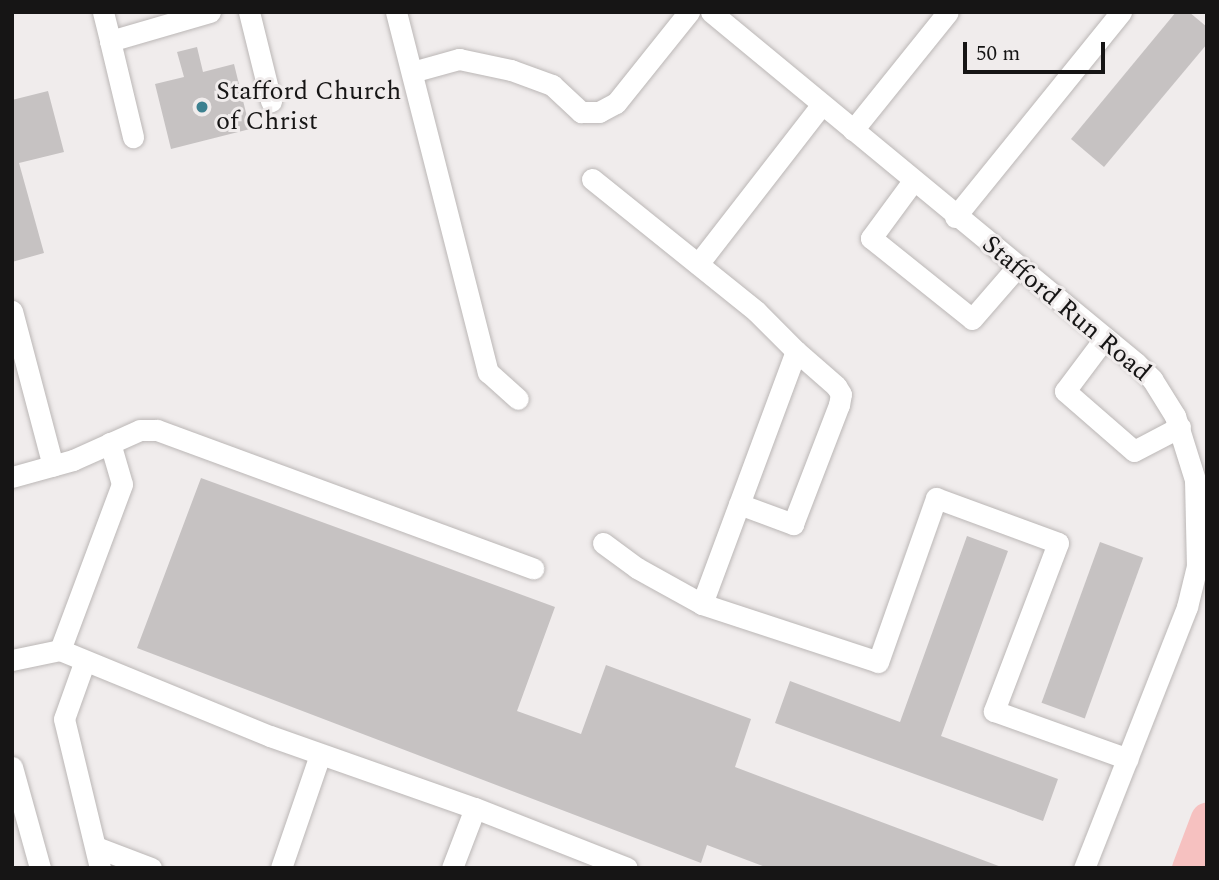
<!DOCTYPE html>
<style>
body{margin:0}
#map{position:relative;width:1219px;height:880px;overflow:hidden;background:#f0ecec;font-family:Spectral,serif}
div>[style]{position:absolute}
.river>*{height:33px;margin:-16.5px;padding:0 16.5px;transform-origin:16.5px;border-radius:16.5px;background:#f6c1c0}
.building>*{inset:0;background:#c6c2c2;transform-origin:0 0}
.roads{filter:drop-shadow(0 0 2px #bbb7b6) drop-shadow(0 0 2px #bbb7b6)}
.minor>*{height:21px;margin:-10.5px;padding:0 10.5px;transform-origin:10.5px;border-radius:10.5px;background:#fff}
.dots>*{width:19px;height:19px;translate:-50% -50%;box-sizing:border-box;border:4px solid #f0ecec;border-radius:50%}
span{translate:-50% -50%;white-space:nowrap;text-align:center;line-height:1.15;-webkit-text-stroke:6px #f0ecec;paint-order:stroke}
.poi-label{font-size:26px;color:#161515}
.left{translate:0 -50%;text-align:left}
.street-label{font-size:26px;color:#161515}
.frame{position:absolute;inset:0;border:14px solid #161515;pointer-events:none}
.scale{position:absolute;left:963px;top:42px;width:142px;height:32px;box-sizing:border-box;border:4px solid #161515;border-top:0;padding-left:9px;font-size:21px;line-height:24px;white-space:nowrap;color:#161515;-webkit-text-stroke:5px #f0ecec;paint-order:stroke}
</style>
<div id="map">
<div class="river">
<i style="left:1188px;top:868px;width:53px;rotate:-69.2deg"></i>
</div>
<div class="building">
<i style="clip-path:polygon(1176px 12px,1189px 12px,1207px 27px,1207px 44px,1104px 167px,1071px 139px)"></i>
<i style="clip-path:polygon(197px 47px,203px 72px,234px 64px,250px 129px,171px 149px,155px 84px,184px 77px,177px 52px)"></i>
<i style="clip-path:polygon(48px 91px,64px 152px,19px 163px,44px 253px,12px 262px,12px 100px)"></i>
<i style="clip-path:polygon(201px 478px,555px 607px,517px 711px,581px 734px,606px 665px,751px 719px,735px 767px,1004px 868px,768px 868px,707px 845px,701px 863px,137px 648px)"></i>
<i style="clip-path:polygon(967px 536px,1008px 551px,941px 736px,1058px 779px,1043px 821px,775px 723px,790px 681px,900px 722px)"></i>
<i style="left:1100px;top:542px;width:46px;height:171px;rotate:20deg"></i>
</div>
<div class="roads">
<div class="minor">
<i style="left:103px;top:12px;width:30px;rotate:76deg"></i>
<i style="left:110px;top:41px;width:104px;rotate:-16.2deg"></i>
<i style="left:249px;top:12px;width:92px;rotate:76.1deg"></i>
<i style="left:396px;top:12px;width:372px;rotate:75.7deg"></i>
<i style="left:488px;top:372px;width:40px;rotate:42deg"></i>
<i style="left:711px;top:12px;width:551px;rotate:39.55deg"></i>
<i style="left:1136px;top:363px;width:23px;rotate:45deg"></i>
<i style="left:1152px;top:379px;width:44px;rotate:58.1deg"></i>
<i style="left:1175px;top:416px;width:67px;rotate:72.6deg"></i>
<i style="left:1195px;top:480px;width:86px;rotate:88.7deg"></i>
<i style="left:1197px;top:566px;width:42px;rotate:103.7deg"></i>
<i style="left:1187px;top:607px;width:281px;rotate:111.5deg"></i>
<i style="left:110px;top:41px;width:99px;rotate:76.5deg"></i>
<i style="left:412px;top:72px;width:49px;rotate:-15.5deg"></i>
<i style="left:459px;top:59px;width:53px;rotate:11.9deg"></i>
<i style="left:511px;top:70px;width:44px;rotate:20.1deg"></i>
<i style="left:552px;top:85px;width:40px;rotate:43deg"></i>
<i style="left:581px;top:112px;width:18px"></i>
<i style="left:599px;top:112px;width:19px;rotate:-28deg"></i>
<i style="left:616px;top:103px;width:117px;rotate:-51.3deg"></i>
<i style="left:853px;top:130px;width:151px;rotate:-51.2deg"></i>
<i style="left:592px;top:179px;width:211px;rotate:38.8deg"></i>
<i style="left:756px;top:311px;width:57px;rotate:45deg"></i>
<i style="left:796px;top:351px;width:270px;rotate:110.4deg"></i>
<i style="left:913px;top:181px;width:71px;rotate:126.4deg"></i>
<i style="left:871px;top:238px;width:129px;rotate:38.7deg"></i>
<i style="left:972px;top:319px;width:69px;rotate:-49.1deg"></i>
<i style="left:955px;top:217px;width:264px;rotate:-51deg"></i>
<i style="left:698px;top:264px;width:202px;rotate:-52.2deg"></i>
<i style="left:12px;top:311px;width:160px;rotate:75.2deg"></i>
<i style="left:1104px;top:339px;width:65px;rotate:126.9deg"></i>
<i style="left:1065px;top:391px;width:91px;rotate:41deg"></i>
<i style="left:1134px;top:451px;width:52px;rotate:-27.6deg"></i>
<i style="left:12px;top:477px;width:63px;rotate:-15.6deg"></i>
<i style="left:73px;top:460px;width:73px;rotate:-24.1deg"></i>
<i style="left:140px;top:430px;width:17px"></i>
<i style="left:157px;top:430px;width:401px;rotate:20.2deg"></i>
<i style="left:739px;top:504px;width:58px;rotate:20.3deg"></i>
<i style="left:793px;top:524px;width:128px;rotate:-68.9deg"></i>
<i style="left:839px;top:405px;width:11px;rotate:-80deg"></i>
<i style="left:841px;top:394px;width:9px;rotate:-122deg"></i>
<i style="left:836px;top:386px;width:53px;rotate:-138.8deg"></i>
<i style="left:603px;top:543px;width:42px;rotate:36.3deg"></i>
<i style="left:637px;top:568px;width:74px;rotate:29deg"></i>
<i style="left:702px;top:604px;width:185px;rotate:18.2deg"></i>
<i style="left:878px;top:662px;width:174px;rotate:-70.5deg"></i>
<i style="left:936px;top:498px;width:130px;rotate:20.2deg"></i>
<i style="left:1058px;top:543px;width:180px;rotate:110.9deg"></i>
<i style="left:994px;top:711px;width:142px;rotate:19.7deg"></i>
<i style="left:60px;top:650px;width:227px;rotate:22.3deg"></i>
<i style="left:270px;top:736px;width:217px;rotate:19.4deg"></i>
<i style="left:12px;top:660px;width:49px;rotate:-11.8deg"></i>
<i style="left:60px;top:650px;width:177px;rotate:-69.5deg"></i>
<i style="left:122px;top:484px;width:43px;rotate:-106.3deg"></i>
<i style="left:84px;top:663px;width:59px;rotate:109.7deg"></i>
<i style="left:64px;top:719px;width:153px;rotate:76.4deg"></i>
<i style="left:12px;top:767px;width:105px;rotate:74.5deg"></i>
<i style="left:96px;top:847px;width:59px;rotate:20.9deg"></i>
<i style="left:281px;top:868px;width:120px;rotate:-71deg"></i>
<i style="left:452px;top:868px;width:64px;rotate:-69deg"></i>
<i style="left:475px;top:808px;width:163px;rotate:21.5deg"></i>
</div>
</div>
<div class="dots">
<i style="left:202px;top:107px;background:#3d8190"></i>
</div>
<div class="poi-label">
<span class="left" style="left:216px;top:107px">Stafford Church<br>of Christ</span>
</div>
<div class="street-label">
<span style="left:1066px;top:309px;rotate:40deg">Stafford Run Road</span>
</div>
<div class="frame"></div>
<div class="scale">50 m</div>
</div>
